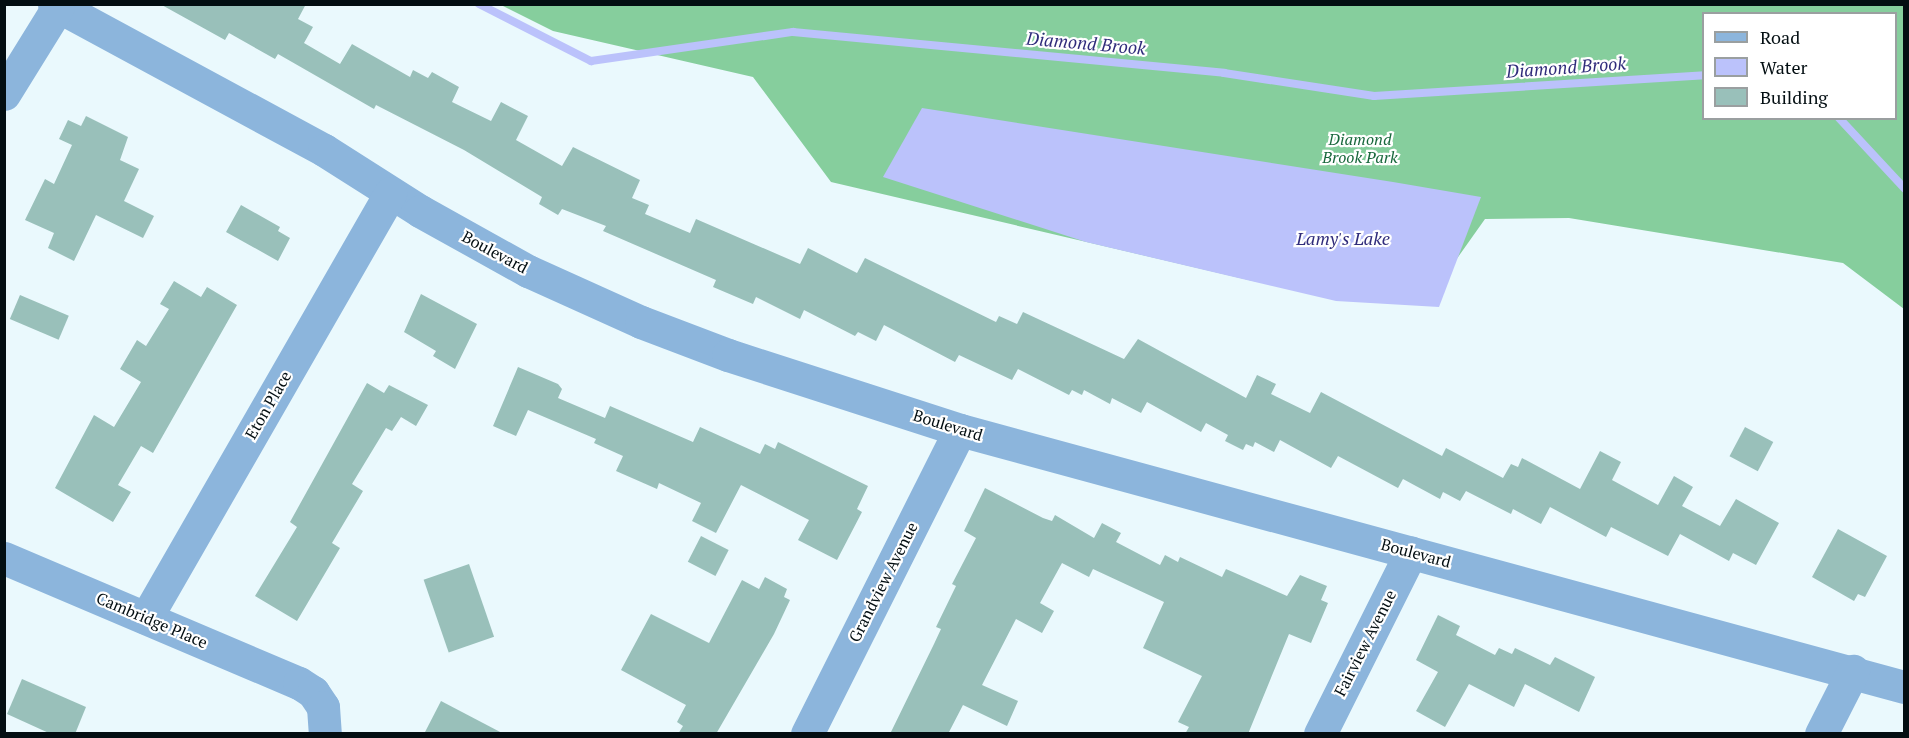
<!DOCTYPE html>
<style>
body{margin:0}
#map{position:relative;width:1909px;height:738px;overflow:hidden;background:#eaf9fd;font-family:"PT Serif",serif}
div>[style]{position:absolute}
.forest>*{inset:0;background:#86ce9d}
.water>*{inset:0;background:#bbc2fb}
.stream>*{height:8px;margin:-4px;padding:0 4px;transform-origin:4px;border-radius:4px;background:#bbc2fb}
.building>*{inset:0;background:#99c0ba;transform-origin:0 0}
.minor>*{height:33px;margin:-16.5px;padding:0 16.5px;transform-origin:16.5px;border-radius:16.5px;background:#8cb5dc}
span{translate:-50% -50%;white-space:nowrap;text-align:center;line-height:1.15;-webkit-text-stroke:4.5px #fff;paint-order:stroke}
.park-label{font-size:16px;color:#18683c;font-style:italic}
.street-label{font-size:16px;color:#030e12}
.water-label{font-size:18px;color:#302c7b;font-style:italic}
.frame{position:absolute;inset:0;border:6px solid #030e12;pointer-events:none}
.legend{position:absolute;left:1702px;top:12px;width:195px;height:108px;box-sizing:border-box;background:#fff;border:2px solid #9a9fa0;margin:0;padding:8px 10px;list-style:none;font-size:18px;color:#030e12}
.legend li{display:flex;align-items:center;gap:12px;height:30px}
.legend b{width:30px;border:2px solid #9a9fa0}
</style>
<div id="map">
<div class="forest">
<i style="clip-path:polygon(evenodd,501px 5px,1904px 5px,1904px 309px,1843px 263px,1569px 218px,1485px 219px,1429px 298px,1253px 281px,831px 182px,753px 77px,553px 31px,501px 5px,1704px 14px,1896px 14px,1896px 118px,1704px 118px,1704px 14px)"></i>
</div>
<div class="water">
<i style="clip-path:polygon(922px 108px,1393px 182px,1481px 197px,1439px 307px,1336px 301px,1086px 242px,883px 177px)"></i>
</div>
<div class="stream">
<i style="left:479px;top:4px;width:126px;rotate:27deg"></i>
<i style="left:591px;top:61px;width:204px;rotate:-8.2deg"></i>
<i style="left:793px;top:32px;width:433px;rotate:5.4deg"></i>
<i style="left:1224px;top:73px;width:152px;rotate:8.7deg"></i>
<i style="left:1374px;top:96px;width:331px;rotate:-3.6deg"></i>
<i style="left:1839px;top:118px;width:96px;rotate:47.1deg"></i>
</div>
<div class="building">
<i style="clip-path:polygon(160px 4px,306px 4px,298px 19px,313px 27px,304px 43px,340px 64px,352px 44px,410px 77px,413px 70px,428px 78px,432px 72px,459px 87px,452px 102px,491px 121px,501px 102px,528px 116px,516px 140px,562px 166px,573px 147px,640px 180px,632px 198px,649px 205px,645px 214px,690px 233px,696px 219px,800px 264px,808px 248px,857px 273px,865px 258px,996px 322px,999px 316px,1017px 324px,1023px 312px,1124px 359px,1138px 339px,1246px 398px,1257px 375px,1276px 384px,1271px 394px,1310px 413px,1321px 392px,1442px 456px,1446px 448px,1503px 478px,1511px 464px,1518px 467px,1522px 458px,1580px 489px,1600px 451px,1621px 462px,1612px 480px,1658px 505px,1674px 476px,1693px 487px,1682px 506px,1720px 526px,1736px 499px,1779px 523px,1756px 565px,1733px 553px,1729px 561px,1680px 534px,1668px 556px,1611px 527px,1606px 537px,1550px 507px,1541px 524px,1513px 509px,1511px 514px,1466px 491px,1460px 501px,1443px 492px,1440px 499px,1403px 479px,1398px 488px,1338px 456px,1331px 468px,1280px 440px,1274px 452px,1255px 442px,1253px 447px,1246px 444px,1243px 450px,1225px 441px,1228px 435px,1206px 423px,1201px 432px,1147px 402px,1141px 413px,1112px 398px,1110px 404px,1084px 390px,1082px 395px,1072px 390px,1069px 395px,1018px 369px,1012px 380px,959px 355px,955px 362px,884px 325px,876px 341px,858px 332px,855px 336px,804px 310px,800px 319px,756px 297px,753px 304px,713px 287px,716px 280px,603px 231px,606px 226px,562px 209px,558px 215px,539px 204px,542px 197px,464px 150px,376px 105px,374px 109px,278px 54px,275px 59px,229px 33px,225px 40px)"></i>
<i style="clip-path:polygon(86px 116px,128px 137px,120px 160px,139px 169px,124px 201px,154px 216px,143px 238px,96px 215px,74px 261px,48px 248px,54px 233px,25px 220px,45px 179px,54px 184px,72px 145px,59px 139px,68px 120px,81px 126px)"></i>
<i style="clip-path:polygon(241px 205px,280px 227px,278px 231px,290px 238px,278px 261px,226px 232px)"></i>
<i style="clip-path:polygon(174px 281px,201px 297px,207px 287px,237px 305px,153px 453px,141px 446px,118px 485px,131px 492px,113px 522px,55px 488px,94px 415px,114px 427px,141px 382px,120px 369px,137px 340px,146px 346px,169px 309px,160px 304px)"></i>
<i style="clip-path:polygon(421px 294px,477px 324px,455px 369px,433px 356px,436px 351px,404px 332px)"></i>
<i style="left:20px;top:295px;width:53px;height:26px;rotate:23deg"></i>
<i style="clip-path:polygon(518px 367px,558px 384px,562px 389px,558px 398px,605px 418px,610px 406px,693px 442px,700px 427px,760px 454px,765px 444px,775px 449px,778px 442px,868px 486px,857px 509px,862px 512px,837px 560px,798px 540px,809px 520px,741px 485px,716px 533px,692px 521px,701px 503px,659px 483px,657px 489px,616px 471px,623px 456px,594px 443px,596px 439px,528px 410px,516px 436px,493px 426px)"></i>
<i style="clip-path:polygon(367px 383px,384px 393px,389px 385px,428px 405px,416px 426px,401px 417px,392px 431px,386px 428px,352px 484px,363px 491px,332px 543px,340px 548px,297px 621px,255px 596px,297px 527px,290px 522px)"></i>
<i style="left:1745px;top:427px;width:32px;height:33px;rotate:28deg"></i>
<i style="clip-path:polygon(985px 488px,1043px 518px,1052px 521px,1055px 515px,1094px 538px,1102px 523px,1121px 533px,1116px 542px,1160px 565px,1165px 555px,1178px 562px,1180px 557px,1222px 577px,1226px 569px,1287px 596px,1300px 575px,1327px 586px,1321px 600px,1328px 603px,1311px 643px,1289px 634px,1248px 734px,1185px 734px,1189px 727px,1178px 722px,1202px 676px,1143px 648px,1164px 602px,1093px 569px,1089px 577px,1062px 563px,1040px 603px,1054px 611px,1042px 633px,1016px 619px,982px 685px,1018px 701px,1007px 726px,963px 705px,948px 734px,890px 734px,934px 644px,941px 629px,936px 627px,956px 586px,952px 584px,976px 538px,964px 531px)"></i>
<i style="clip-path:polygon(1838px 529px,1887px 556px,1865px 597px,1858px 594px,1854px 601px,1812px 577px)"></i>
<i style="left:701px;top:536px;width:31px;height:29px;rotate:27deg"></i>
<i style="left:469px;top:564px;width:77px;height:48px;rotate:71deg"></i>
<i style="clip-path:polygon(765px 577px,787px 589px,784px 597px,790px 600px,774px 634px,716px 734px,678px 734px,683px 726px,677px 722px,686px 705px,621px 670px,651px 614px,709px 643px,742px 580px,759px 589px)"></i>
<i style="clip-path:polygon(1438px 615px,1460px 626px,1456px 635px,1495px 655px,1499px 648px,1512px 654px,1515px 648px,1550px 665px,1555px 657px,1595px 677px,1579px 712px,1525px 684px,1514px 707px,1469px 684px,1445px 727px,1416px 711px,1438px 672px,1416px 660px)"></i>
<i style="clip-path:polygon(22px 679px,86px 707px,75px 734px,51px 734px,7px 714px)"></i>
<i style="clip-path:polygon(441px 701px,504px 734px,424px 734px)"></i>
</div>
<div class="minor">
<i style="left:54px;top:4px;width:307px;rotate:28.4deg"></i>
<i style="left:324px;top:150px;width:114px;rotate:32.4deg"></i>
<i style="left:420px;top:211px;width:124px;rotate:29.1deg"></i>
<i style="left:528px;top:271px;width:124px;rotate:24.3deg"></i>
<i style="left:641px;top:322px;width:93px;rotate:20.8deg"></i>
<i style="left:728px;top:355px;width:244px;rotate:17.9deg"></i>
<i style="left:960px;top:430px;width:978px;rotate:15.23deg"></i>
<i style="left:4px;top:94px;width:102px;rotate:-58.2deg"></i>
<i style="left:4px;top:558px;width:320px;rotate:23deg"></i>
<i style="left:299px;top:683px;width:17px;rotate:33deg"></i>
<i style="left:313px;top:692px;width:18px;rotate:56deg"></i>
<i style="left:323px;top:707px;width:27px;rotate:86deg"></i>
<i style="left:146px;top:618px;width:490px;rotate:-60.1deg"></i>
<i style="left:807px;top:734px;width:340px;rotate:-63.3deg"></i>
<i style="left:1320px;top:734px;width:203px;rotate:-63.4deg"></i>
<i style="left:1821px;top:734px;width:71px;rotate:-63.1deg"></i>
</div>
<div class="park-label">
<span style="left:1360px;top:148px">Diamond<br>Brook Park</span>
</div>
<div class="street-label">
<span style="left:495px;top:252px;rotate:28deg">Boulevard</span>
<span style="left:268px;top:405px;rotate:-60deg">Eton Place</span>
<span style="left:948px;top:425px;rotate:17deg">Boulevard</span>
<span style="left:1416px;top:553px;rotate:15deg">Boulevard</span>
<span style="left:883px;top:582px;rotate:-63deg">Grandview Avenue</span>
<span style="left:152px;top:620px;rotate:23deg">Cambridge Place</span>
<span style="left:1365px;top:643px;rotate:-63deg">Fairview Avenue</span>
</div>
<div class="water-label">
<span style="left:1086px;top:43px;rotate:5deg">Diamond Brook</span>
<span style="left:1566px;top:67px;rotate:-4deg">Diamond Brook</span>
<span style="left:1343px;top:238px">Lamy's Lake</span>
</div>
<div class="frame"></div>
<ul class="legend">
<li><b style="height:8px;background:#8cb5dc"></b>Road</li>
<li><b style="height:16px;background:#bbc2fb"></b>Water</li>
<li><b style="height:16px;background:#99c0ba"></b>Building</li>
</ul>
</div>
